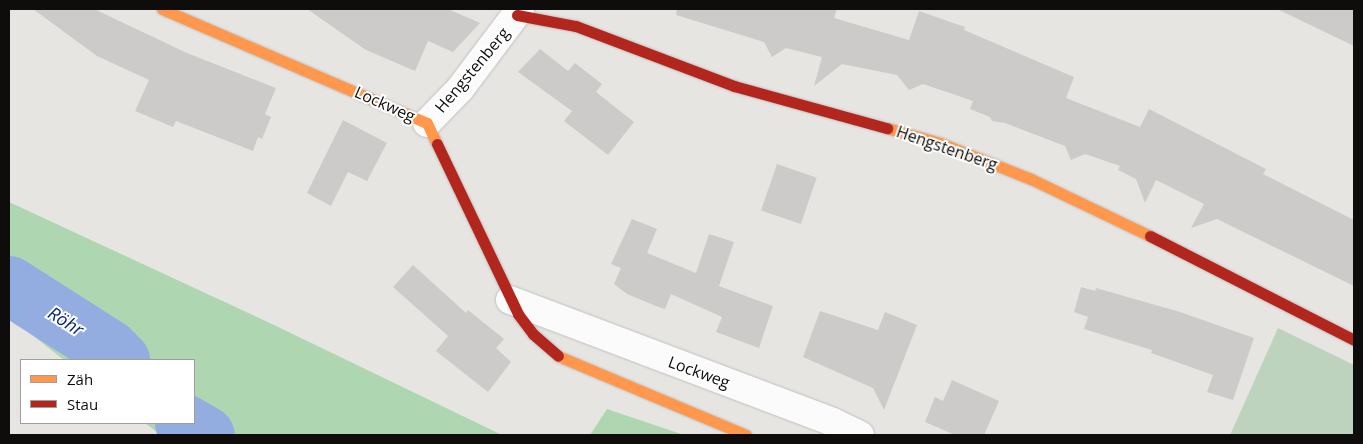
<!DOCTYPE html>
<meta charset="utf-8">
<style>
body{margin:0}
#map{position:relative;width:1363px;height:444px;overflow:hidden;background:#e7e5e2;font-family:"Open Sans",sans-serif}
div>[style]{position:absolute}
.green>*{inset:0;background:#bdd3bd}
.forest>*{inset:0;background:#aed6b0}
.river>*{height:59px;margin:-29.5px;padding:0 29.5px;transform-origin:29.5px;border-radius:29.5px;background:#94ade1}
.building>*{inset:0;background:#cdcbc9;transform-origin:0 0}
.roads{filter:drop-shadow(0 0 1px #c2c0be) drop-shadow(0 0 1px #c2c0be)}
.street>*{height:28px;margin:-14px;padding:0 14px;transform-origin:14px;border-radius:14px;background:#fbfbfb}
.slow>*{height:11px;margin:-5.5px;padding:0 5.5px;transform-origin:5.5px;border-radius:5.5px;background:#ff974d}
.jam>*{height:11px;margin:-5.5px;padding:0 5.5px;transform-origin:5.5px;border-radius:5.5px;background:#b3261e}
span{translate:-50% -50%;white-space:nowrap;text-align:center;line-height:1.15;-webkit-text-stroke:4px #fff;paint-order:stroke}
.street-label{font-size:16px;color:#0e0d0c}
.water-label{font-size:18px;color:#032278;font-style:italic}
.frame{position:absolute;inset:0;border:10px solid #0e0d0c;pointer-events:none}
.legend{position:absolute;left:20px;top:359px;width:175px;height:65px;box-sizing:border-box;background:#fff;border:1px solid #9f9e9e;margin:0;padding:6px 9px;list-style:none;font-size:15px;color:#0e0d0c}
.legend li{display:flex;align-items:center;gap:10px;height:25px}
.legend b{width:25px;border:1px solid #9f9e9e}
</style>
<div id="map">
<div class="green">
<i style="clip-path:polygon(1278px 328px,1354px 365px,1354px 435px,1230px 435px)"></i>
</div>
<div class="forest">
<i style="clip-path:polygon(9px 202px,272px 324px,502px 435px,164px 435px,157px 432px,145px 423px,194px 423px,194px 360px,64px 360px,9px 317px)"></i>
<i style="clip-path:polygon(607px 409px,684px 435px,590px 435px)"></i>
</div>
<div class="river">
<i style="left:9px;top:285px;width:119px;rotate:32.6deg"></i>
<i style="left:109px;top:349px;width:16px;rotate:45deg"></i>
<i style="left:184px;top:423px;width:24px;rotate:30deg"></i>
</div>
<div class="building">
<i style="clip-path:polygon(33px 9px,94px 9px,187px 53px,276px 88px,265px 114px,271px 117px,262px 139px,258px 137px,253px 151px,176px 121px,173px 127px,135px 111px,149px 80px,97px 56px)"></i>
<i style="clip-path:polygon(307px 9px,448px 9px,480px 23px,453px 52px,428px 41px,415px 71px,366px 50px)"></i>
<i style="clip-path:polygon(677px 9px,837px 9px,834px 18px,909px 40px,919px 11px,965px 27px,964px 30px,1074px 77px,1066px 98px,1140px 127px,1149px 109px,1266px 169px,1263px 174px,1354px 220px,1354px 286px,1217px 219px,1191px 228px,1204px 204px,1156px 180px,1145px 203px,1136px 179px,1118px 170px,1120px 166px,1085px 154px,1071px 160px,1065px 146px,1005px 123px,992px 121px,990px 117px,970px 109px,973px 101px,923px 84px,909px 90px,897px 75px,842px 64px,814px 86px,822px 57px,786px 48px,772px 57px,764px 42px,676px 15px)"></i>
<i style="clip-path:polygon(1277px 9px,1354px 9px,1354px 46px)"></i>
<i style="clip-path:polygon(540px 49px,568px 71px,575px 63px,602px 84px,596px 92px,634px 122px,608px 155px,564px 121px,572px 111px,518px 72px)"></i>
<i style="clip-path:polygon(343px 120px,387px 143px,367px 181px,348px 172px,331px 206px,307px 193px)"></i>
<i style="left:777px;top:164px;width:42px;height:49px;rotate:19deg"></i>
<i style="clip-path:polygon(632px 219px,657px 229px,647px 253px,696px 273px,709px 234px,734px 242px,719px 286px,773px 306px,759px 348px,716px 332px,722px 317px,671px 294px,665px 309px,656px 306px,627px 294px,614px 284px,621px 268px,611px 264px)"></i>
<i style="clip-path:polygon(413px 265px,466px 313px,468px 310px,504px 339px,496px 348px,511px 362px,488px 392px,436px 351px,448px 336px,393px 287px)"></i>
<i style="clip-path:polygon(1081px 287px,1095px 291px,1096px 288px,1180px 312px,1254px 338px,1233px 400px,1207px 392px,1213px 375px,1151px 353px,1152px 350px,1084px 329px,1088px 317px,1074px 312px)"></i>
<i style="clip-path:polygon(820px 311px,878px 330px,885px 312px,917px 325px,884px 410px,873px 388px,803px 357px)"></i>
<i style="clip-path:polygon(952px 380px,999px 401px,984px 435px,955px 435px,925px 422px,935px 397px,943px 401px)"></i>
</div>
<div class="roads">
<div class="street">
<i style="left:427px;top:123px;width:47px;rotate:-45.9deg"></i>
<i style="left:460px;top:89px;width:100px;rotate:-53.1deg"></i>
<i style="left:510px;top:300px;width:345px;rotate:20.7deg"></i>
<i style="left:833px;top:422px;width:30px;rotate:26deg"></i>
</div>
<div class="slow">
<i style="left:162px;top:9px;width:288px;rotate:23.3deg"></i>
<i style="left:427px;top:123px;width:23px;rotate:65deg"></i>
<i style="left:887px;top:128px;width:58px;rotate:15.9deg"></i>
<i style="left:943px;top:144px;width:95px;rotate:21.7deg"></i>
<i style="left:1031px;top:179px;width:132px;rotate:25.6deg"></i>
<i style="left:558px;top:356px;width:204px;rotate:22.8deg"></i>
</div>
<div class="jam">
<i style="left:517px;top:15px;width:60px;rotate:10.6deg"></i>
<i style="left:576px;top:26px;width:169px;rotate:20.8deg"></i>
<i style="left:734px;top:86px;width:159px;rotate:15.4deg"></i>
<i style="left:437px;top:144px;width:188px;rotate:64.5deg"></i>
<i style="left:518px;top:314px;width:25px;rotate:53deg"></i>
<i style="left:533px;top:334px;width:33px;rotate:41deg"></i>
<i style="left:1150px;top:236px;width:229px;rotate:27deg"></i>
</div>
</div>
<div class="street-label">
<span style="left:472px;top:70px;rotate:-50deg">Hengstenberg</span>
<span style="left:385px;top:104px;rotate:24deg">Lockweg</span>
<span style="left:947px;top:148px;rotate:19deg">Hengstenberg</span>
<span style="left:699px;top:372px;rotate:20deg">Lockweg</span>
</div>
<div class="water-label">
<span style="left:66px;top:321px;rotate:32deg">Röhr</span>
</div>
<div class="frame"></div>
<ul class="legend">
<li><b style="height:6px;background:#ff974d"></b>Zäh</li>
<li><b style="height:6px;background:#b3261e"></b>Stau</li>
</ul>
</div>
